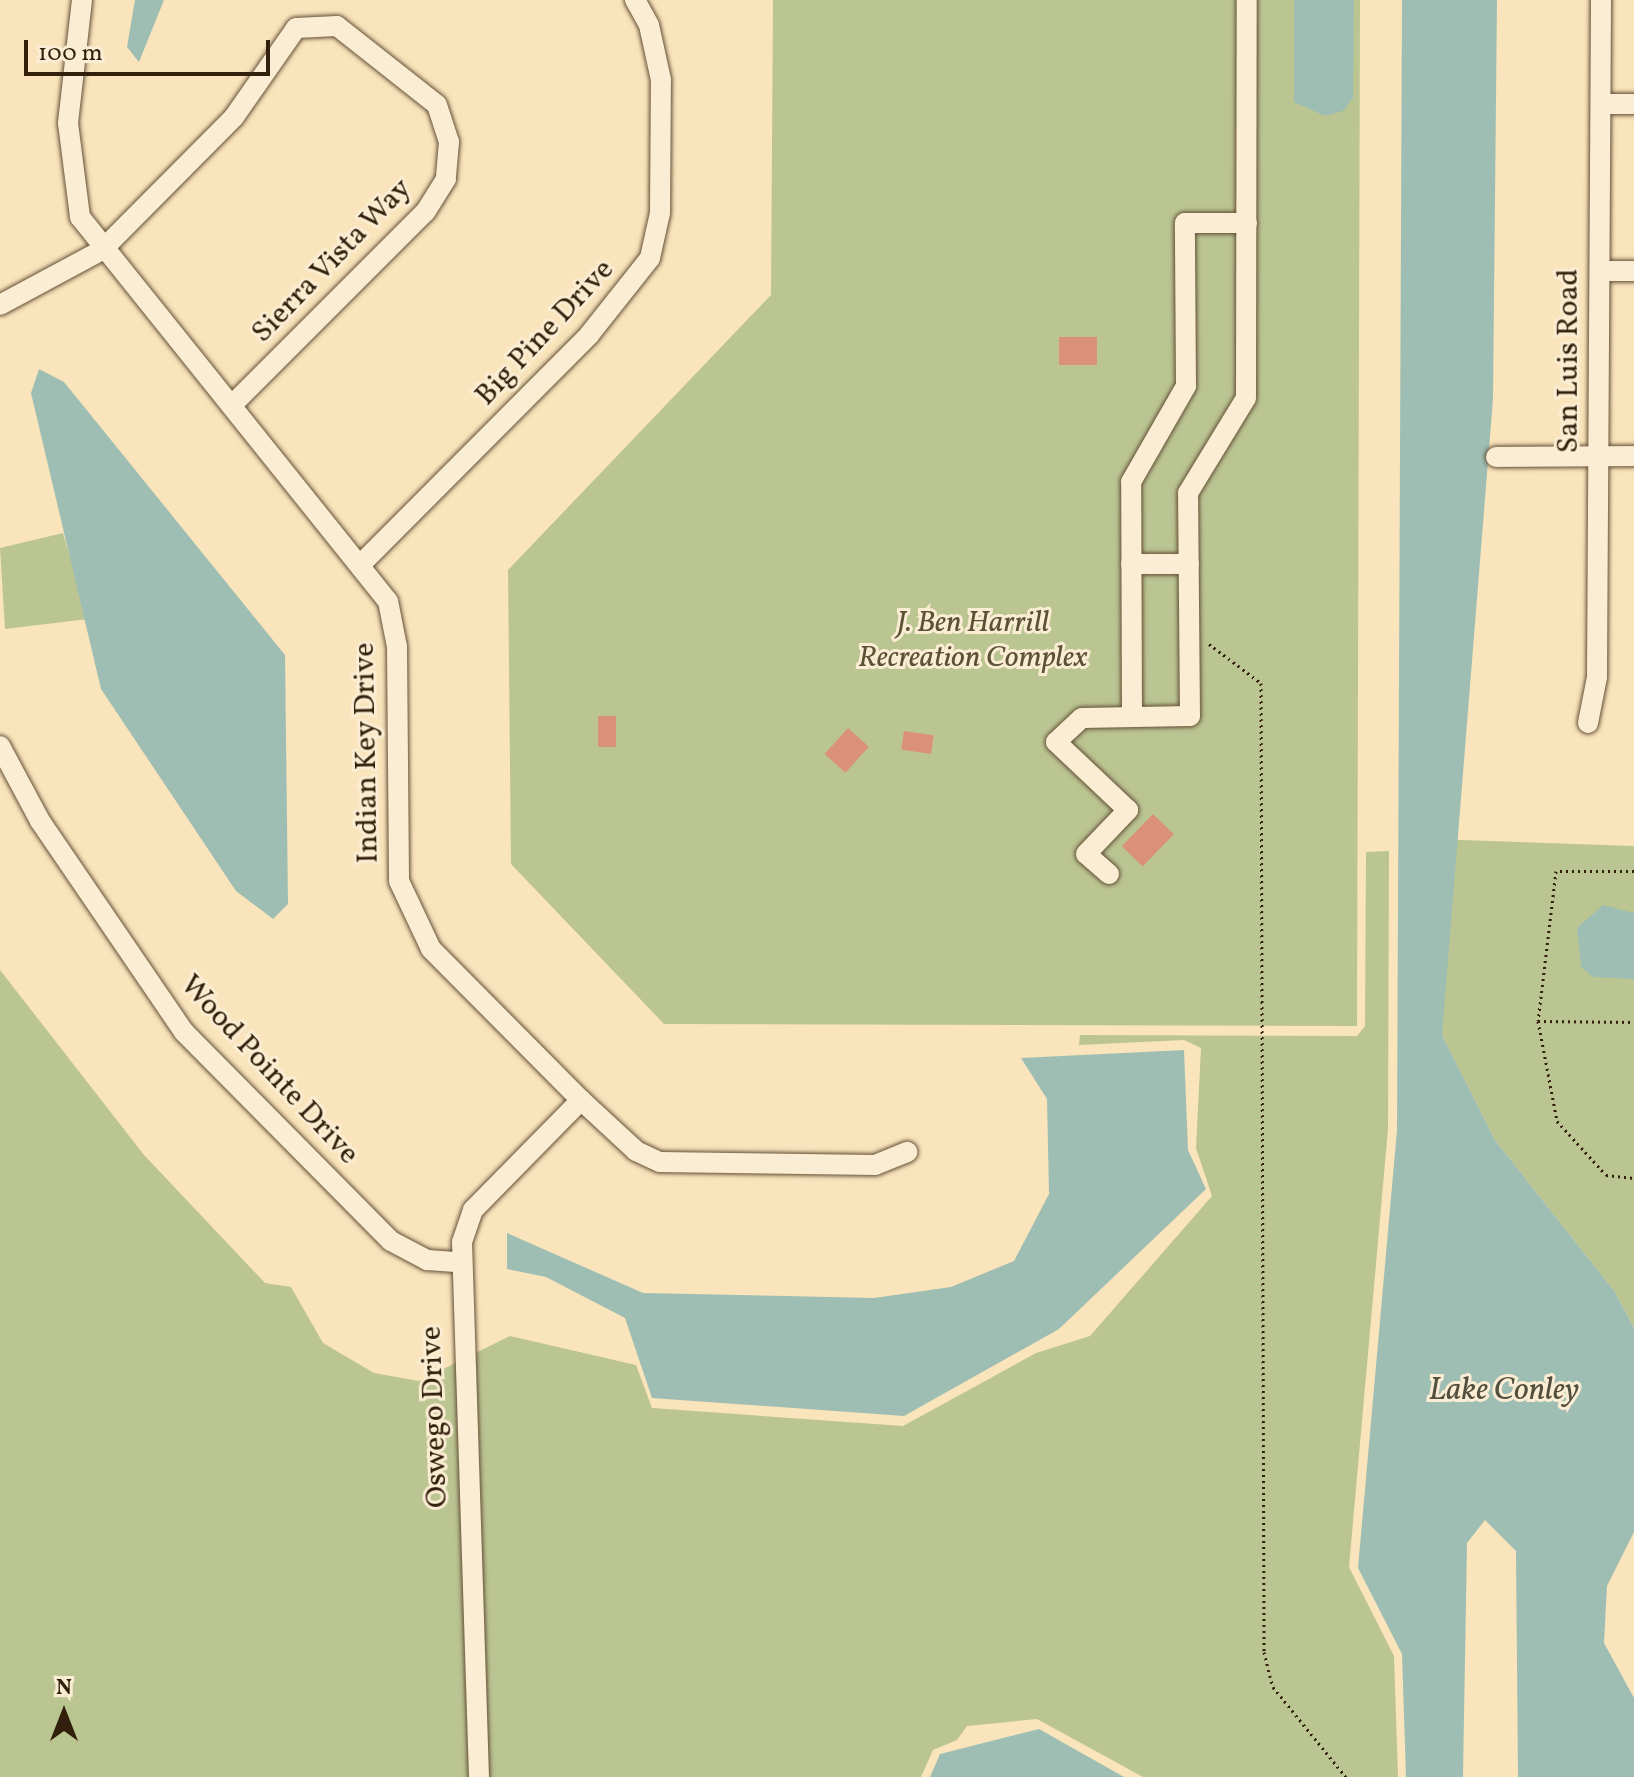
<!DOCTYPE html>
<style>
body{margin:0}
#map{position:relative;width:1634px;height:1777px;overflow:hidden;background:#f9e4bb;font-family:Vollkorn,serif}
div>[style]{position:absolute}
.green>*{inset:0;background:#bbc592}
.water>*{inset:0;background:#9ebeb3}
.building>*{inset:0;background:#db9177;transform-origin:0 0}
.path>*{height:3px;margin-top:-1.5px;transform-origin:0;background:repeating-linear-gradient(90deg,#321f0c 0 2px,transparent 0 6px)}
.roads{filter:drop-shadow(0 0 2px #645038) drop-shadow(0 0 2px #645038)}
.minor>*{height:20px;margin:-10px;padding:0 10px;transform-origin:10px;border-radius:10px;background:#fbedd3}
span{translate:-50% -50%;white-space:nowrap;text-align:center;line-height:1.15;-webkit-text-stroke:6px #fbedd3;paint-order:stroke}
.street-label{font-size:30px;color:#321f0c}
.park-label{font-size:30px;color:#5b5134;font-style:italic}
.water-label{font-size:32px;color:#524f3e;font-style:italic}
.north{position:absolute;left:24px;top:1673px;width:80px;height:80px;-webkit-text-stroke:6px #fbedd3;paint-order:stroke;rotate:0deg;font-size:22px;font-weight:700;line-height:32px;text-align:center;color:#321f0c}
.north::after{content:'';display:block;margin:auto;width:28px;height:36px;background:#321f0c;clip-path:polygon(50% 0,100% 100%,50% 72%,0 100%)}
.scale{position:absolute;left:24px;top:40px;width:246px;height:36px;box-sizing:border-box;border:4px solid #321f0c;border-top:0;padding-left:10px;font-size:24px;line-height:28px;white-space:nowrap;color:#321f0c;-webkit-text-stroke:6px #fbedd3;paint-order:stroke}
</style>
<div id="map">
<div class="green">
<i style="clip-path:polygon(773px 0,1360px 0,1357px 1026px,664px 1024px,511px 864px,508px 570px,771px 295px)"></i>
<i style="clip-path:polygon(63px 533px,88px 619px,5px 629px,0 548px)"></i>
<i style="clip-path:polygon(1434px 839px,1634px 846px,1634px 1328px,1615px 1292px,1495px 1140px,1442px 1035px)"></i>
<i style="clip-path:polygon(1389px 851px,1388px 1129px,1349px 1567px,1394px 1656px,1398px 1777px,1143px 1777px,1037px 1719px,967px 1726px,957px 1740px,933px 1750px,921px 1777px,0 1777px,0 970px,144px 1155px,265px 1283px,291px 1287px,323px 1343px,374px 1373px,419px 1381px,510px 1336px,636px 1365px,652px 1408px,903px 1426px,1036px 1353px,1090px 1336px,1212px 1196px,1196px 1148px,1201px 1048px,1184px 1040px,1079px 1045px,1080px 1035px,1357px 1036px,1365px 1026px,1366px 852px)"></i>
</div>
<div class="water">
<i style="clip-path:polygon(135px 0,164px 0,139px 62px,127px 47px)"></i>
<i style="clip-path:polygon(1294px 0,1354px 0,1353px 98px,1343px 111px,1325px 116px,1294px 102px)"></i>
<i style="clip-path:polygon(1402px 0,1497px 0,1493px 399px,1442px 1035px,1495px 1140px,1615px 1292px,1634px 1328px,1634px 1532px,1607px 1586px,1604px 1643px,1634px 1698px,1634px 1777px,1518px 1777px,1516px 1551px,1485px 1520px,1467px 1543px,1463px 1777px,1406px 1777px,1402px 1654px,1358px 1568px,1397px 1130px)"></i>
<i style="clip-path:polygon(39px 369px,64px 382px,285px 655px,288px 904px,273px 919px,236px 891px,101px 689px,31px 393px)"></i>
<i style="clip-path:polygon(1603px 905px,1634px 913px,1634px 979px,1593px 977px,1581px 967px,1577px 928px)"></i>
<i style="clip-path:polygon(1184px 1050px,1188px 1150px,1206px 1189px,1059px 1329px,904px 1416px,652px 1398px,625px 1318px,546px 1277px,507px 1269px,507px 1233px,643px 1293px,874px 1298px,951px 1287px,1014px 1261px,1049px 1194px,1047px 1099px,1021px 1058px)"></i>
<i style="clip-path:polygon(1039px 1729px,1124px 1777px,930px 1777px,940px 1754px)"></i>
</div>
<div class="building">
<i style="left:1059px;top:337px;width:38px;height:28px"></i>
<i style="left:598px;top:716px;width:18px;height:31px"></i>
<i style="left:848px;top:728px;width:28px;height:35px;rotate:42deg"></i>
<i style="left:904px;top:731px;width:30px;height:19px;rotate:8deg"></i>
<i style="left:1153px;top:814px;width:29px;height:45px;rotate:44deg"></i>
</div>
<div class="path">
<i style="left:1209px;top:644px;width:65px;rotate:36.9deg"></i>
<i style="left:1261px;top:683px;width:969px;rotate:89.82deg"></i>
<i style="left:1264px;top:1652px;width:36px;rotate:76deg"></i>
<i style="left:1273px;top:1687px;width:116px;rotate:51deg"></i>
<i style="left:1634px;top:871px;width:78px;rotate:180deg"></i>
<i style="left:1556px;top:871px;width:151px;rotate:96.8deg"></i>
<i style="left:1538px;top:1021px;width:102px;rotate:79.2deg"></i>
<i style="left:1557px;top:1121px;width:73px;rotate:47.8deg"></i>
<i style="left:1606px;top:1175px;width:28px;rotate:6deg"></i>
<i style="left:1538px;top:1021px;width:96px;rotate:0.6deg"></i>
</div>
<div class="roads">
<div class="minor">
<i style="left:82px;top:0;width:124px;rotate:96.5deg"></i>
<i style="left:68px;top:123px;width:95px;rotate:82.7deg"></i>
<i style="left:80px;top:217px;width:492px;rotate:51.3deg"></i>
<i style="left:388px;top:601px;width:47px;rotate:78.9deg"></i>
<i style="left:397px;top:647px;width:234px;rotate:89.5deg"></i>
<i style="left:399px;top:881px;width:75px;rotate:64.8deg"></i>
<i style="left:431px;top:949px;width:213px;rotate:45.2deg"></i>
<i style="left:581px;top:1100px;width:75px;rotate:42.8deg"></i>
<i style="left:636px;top:1151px;width:26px;rotate:25deg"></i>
<i style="left:660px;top:1162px;width:215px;rotate:0.8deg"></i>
<i style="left:875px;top:1165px;width:35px;rotate:-22deg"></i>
<i style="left:1601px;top:104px;width:33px"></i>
<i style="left:1600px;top:271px;width:34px"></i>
<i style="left:0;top:305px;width:116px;rotate:-28.3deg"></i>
<i style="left:102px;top:250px;width:187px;rotate:-45.2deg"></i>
<i style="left:234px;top:117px;width:108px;rotate:-55.1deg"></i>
<i style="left:296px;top:28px;width:41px;rotate:-2.8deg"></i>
<i style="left:337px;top:26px;width:127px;rotate:38.3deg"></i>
<i style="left:437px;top:105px;width:39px;rotate:72deg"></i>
<i style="left:449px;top:142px;width:37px;rotate:95deg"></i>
<i style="left:446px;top:179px;width:39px;rotate:122deg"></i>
<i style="left:425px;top:212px;width:274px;rotate:135deg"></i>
<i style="left:1496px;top:457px;width:138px;rotate:-0.4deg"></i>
<i style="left:1131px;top:564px;width:58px"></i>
<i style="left:360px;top:565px;width:325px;rotate:-45.1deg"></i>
<i style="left:589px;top:335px;width:98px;rotate:-51.6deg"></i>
<i style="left:650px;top:258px;width:46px;rotate:-77.5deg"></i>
<i style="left:660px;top:213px;width:133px;rotate:-89.6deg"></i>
<i style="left:661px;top:80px;width:56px;rotate:-102.3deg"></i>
<i style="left:649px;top:25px;width:29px;rotate:-119deg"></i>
<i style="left:1132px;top:717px;width:235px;rotate:-90.2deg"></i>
<i style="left:1131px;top:482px;width:111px;rotate:-60.2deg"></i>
<i style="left:1186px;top:386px;width:163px;rotate:-90.4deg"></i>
<i style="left:1185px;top:223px;width:62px"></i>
<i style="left:1588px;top:723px;width:47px;rotate:-78.9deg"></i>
<i style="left:1597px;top:677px;width:677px;rotate:-89.66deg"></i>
<i style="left:0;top:746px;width:85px;rotate:61.9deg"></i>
<i style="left:40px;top:821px;width:255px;rotate:55.7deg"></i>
<i style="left:184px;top:1032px;width:294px;rotate:45.3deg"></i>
<i style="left:391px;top:1241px;width:41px;rotate:27.8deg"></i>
<i style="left:427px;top:1260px;width:32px;rotate:4deg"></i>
<i style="left:1109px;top:874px;width:30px;rotate:-139deg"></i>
<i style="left:1086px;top:854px;width:61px;rotate:-46.3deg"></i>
<i style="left:1128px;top:810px;width:99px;rotate:-136.6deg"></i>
<i style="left:1056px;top:742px;width:35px;rotate:-43deg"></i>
<i style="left:1082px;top:718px;width:108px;rotate:-1.1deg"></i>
<i style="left:1190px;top:716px;width:223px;rotate:-90.5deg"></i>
<i style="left:1188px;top:493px;width:111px;rotate:-58.6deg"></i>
<i style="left:1246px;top:398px;width:398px;rotate:-89.9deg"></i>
<i style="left:479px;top:1777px;width:535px;rotate:-91.82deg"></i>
<i style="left:462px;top:1242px;width:34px;rotate:-71deg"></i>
<i style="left:473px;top:1210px;width:154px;rotate:-45.5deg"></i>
</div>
</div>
<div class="street-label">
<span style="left:332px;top:261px;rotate:-46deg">Sierra Vista Way</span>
<span style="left:545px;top:333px;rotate:-47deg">Big Pine Drive</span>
<span style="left:1569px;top:361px;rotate:-90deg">San Luis Road</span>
<span style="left:367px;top:753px;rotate:-91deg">Indian Key Drive</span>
<span style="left:269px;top:1070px;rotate:47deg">Wood Pointe Drive</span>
<span style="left:435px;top:1417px;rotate:-92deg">Oswego Drive</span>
</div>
<div class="park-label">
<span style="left:973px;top:640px">J. Ben Harrill<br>Recreation Complex</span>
</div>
<div class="water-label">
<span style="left:1504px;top:1391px">Lake Conley</span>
</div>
<div class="north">N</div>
<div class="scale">100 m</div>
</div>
